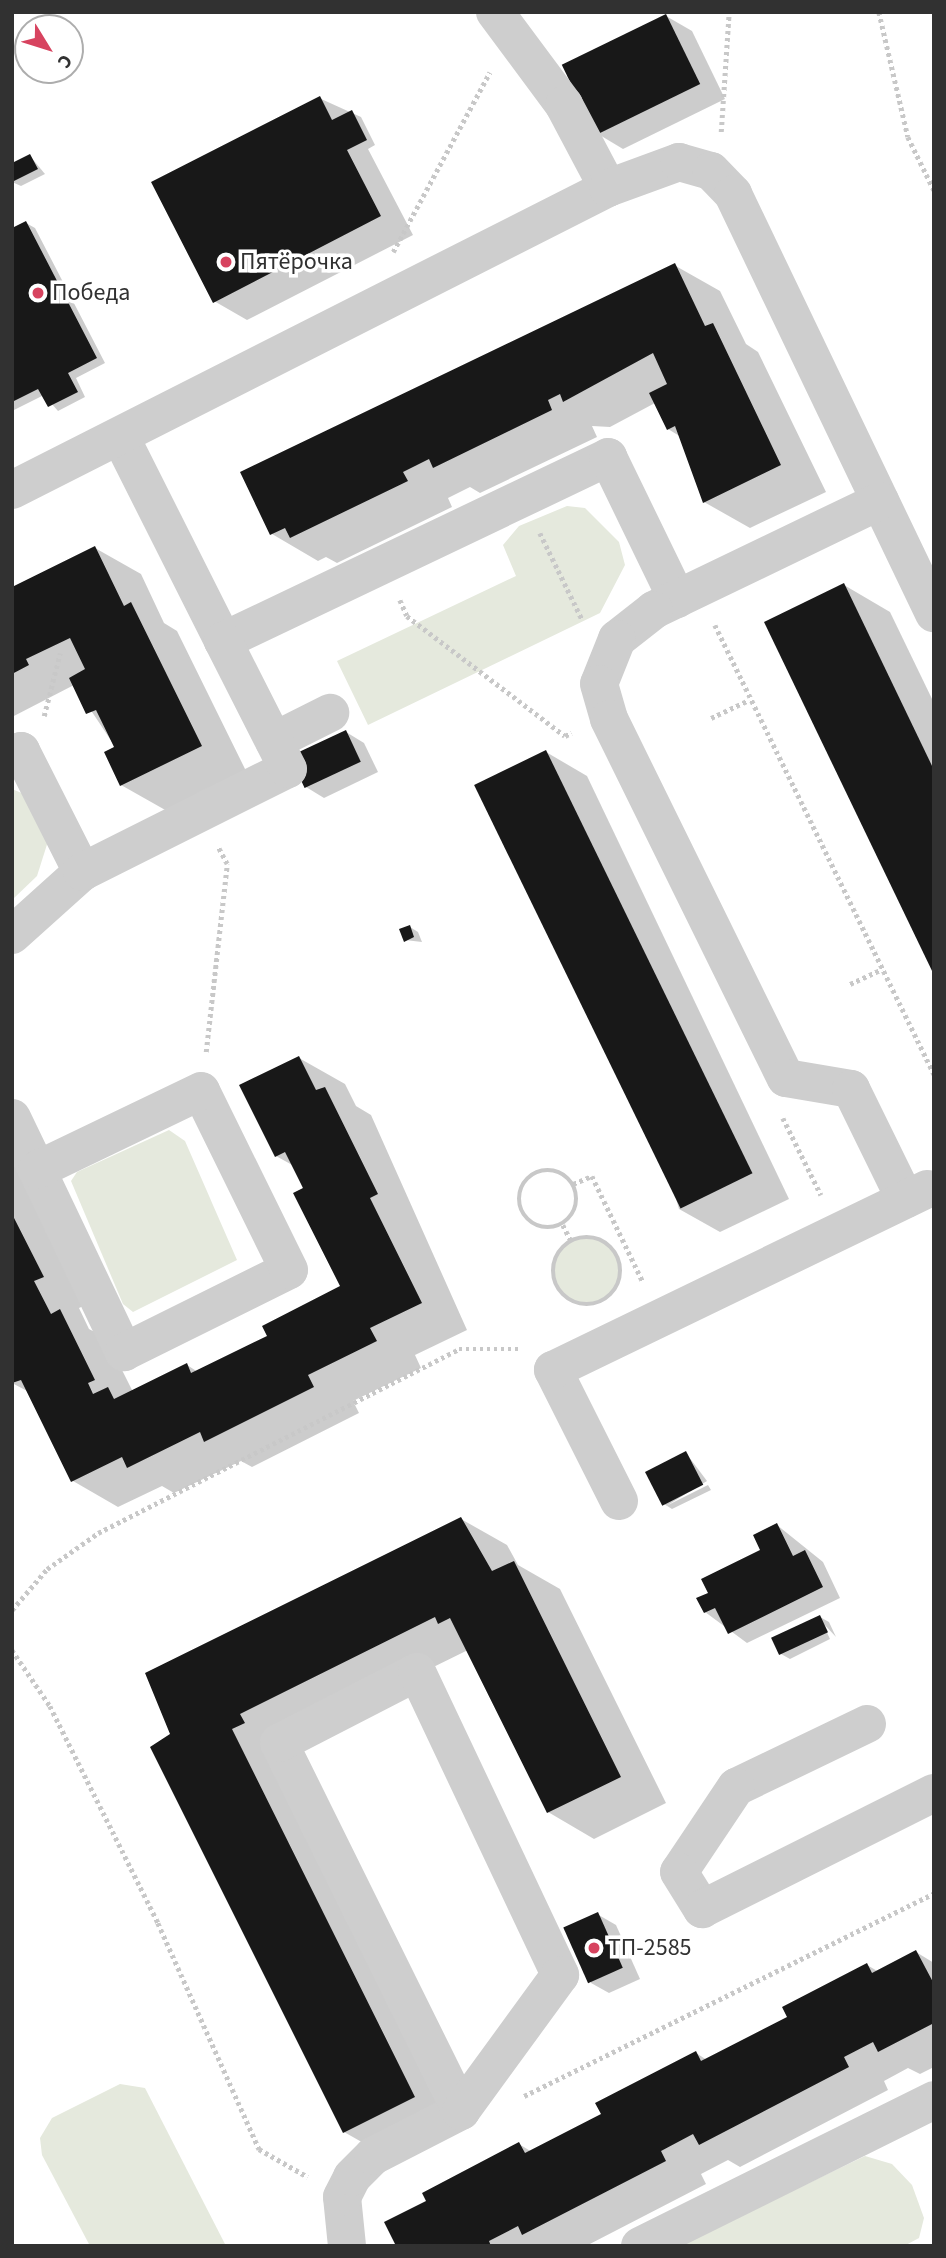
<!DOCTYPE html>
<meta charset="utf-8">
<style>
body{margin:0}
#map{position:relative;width:946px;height:2258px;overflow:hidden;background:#fff;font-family:"Source Sans 3",sans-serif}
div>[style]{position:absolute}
.green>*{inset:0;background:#e5e9dd}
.round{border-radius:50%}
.shadow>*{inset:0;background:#0003}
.building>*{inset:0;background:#181818;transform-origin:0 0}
.path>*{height:4.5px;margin-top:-2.25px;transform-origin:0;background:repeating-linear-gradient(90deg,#c8c8c8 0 3.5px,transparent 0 7px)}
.path>.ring{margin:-2.25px;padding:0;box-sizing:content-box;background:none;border:4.5px solid #c8c8c8;border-radius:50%}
.minor>*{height:38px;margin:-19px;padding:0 19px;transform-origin:19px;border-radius:19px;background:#cecece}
.dots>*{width:19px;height:19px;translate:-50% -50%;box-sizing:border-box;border:4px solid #fff;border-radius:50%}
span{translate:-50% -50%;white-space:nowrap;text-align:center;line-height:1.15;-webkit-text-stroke:7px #fff;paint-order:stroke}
.poi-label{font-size:24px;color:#313131}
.left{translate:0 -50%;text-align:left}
.frame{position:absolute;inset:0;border:14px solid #313131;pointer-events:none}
.north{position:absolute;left:14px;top:14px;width:70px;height:70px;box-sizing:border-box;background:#fff;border:2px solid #adadad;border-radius:50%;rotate:128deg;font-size:19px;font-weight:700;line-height:28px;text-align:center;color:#313131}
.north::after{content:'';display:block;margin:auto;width:24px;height:32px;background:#d7435f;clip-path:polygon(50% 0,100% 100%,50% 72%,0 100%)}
</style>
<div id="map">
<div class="green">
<i style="clip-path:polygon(567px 506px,585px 508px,619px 542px,625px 565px,600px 613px,368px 725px,337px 661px,516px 576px,503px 545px,519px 526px)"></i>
<i style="clip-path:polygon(12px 789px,24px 794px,50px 835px,37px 876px,12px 900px)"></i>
<i style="clip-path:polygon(169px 1130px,185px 1141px,237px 1260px,133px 1312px,123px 1304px,71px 1181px,77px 1172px)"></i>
<i class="round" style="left:553px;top:1237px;width:68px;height:68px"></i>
<i style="clip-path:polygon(120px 2084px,145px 2088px,226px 2246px,90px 2246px,42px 2155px,40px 2138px,52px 2118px)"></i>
<i style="clip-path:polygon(865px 2156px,892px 2164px,912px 2185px,924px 2218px,919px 2238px,904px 2246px,678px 2246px)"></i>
</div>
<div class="shadow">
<i style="clip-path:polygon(666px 16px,692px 31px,725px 99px,623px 149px,598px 134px)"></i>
<i style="clip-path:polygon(319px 98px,361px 117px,375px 145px,368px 149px,413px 235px,247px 320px,214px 301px)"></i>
<i style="clip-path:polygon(30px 156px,45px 174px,21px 186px,12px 182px)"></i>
<i style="clip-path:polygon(26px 223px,35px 228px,105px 363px,76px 378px,85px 397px,58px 411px,44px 395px,12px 411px,12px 230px)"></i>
<i style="clip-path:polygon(674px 265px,720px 291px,746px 344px,758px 352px,826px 492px,750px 528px,704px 502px,681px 437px,668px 429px,655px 403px,610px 427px,592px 426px,597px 437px,480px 493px,470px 487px,448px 498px,452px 507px,337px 563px,326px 557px,318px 561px,272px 534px)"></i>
<i style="clip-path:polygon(95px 548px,141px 574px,164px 623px,177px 631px,247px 773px,167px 811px,121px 785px,116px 748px,74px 685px,12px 717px,12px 588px)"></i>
<i style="clip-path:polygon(844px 585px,890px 612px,934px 703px,934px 971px)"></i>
<i style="clip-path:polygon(346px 732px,364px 743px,378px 772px,324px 798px,306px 787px)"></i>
<i style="clip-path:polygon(546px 752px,587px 776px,789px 1199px,720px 1232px,679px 1209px)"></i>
<i style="clip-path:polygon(410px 927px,418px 932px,422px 942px,405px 940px)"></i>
<i style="clip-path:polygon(299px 1058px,345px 1084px,356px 1106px,371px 1115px,467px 1330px,415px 1355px,421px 1368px,353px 1401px,359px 1413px,252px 1467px,241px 1461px,174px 1493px,162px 1486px,118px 1507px,73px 1481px,29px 1392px,12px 1383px,12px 1158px,88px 1304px,79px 1308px,89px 1329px,106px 1338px,133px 1392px,187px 1365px,198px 1372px,269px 1336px,342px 1287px,294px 1166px,276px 1156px)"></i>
<i style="clip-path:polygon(686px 1453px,707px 1481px,666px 1506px,708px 1485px,711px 1490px,672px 1509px,664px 1504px)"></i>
<i style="clip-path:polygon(461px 1519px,507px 1545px,518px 1565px,560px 1589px,666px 1803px,594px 1839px,548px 1812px,468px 1650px,285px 1740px,460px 2123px,390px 2158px,344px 2132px,153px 1747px)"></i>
<i style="clip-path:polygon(777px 1525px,823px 1562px,840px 1598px,747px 1643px,705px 1612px,710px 1593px,763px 1551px)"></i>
<i style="clip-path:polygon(820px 1617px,829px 1622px,836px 1637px,822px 1622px,830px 1639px,790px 1659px,781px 1654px)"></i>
<i style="clip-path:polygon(597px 1914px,616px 1925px,640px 1979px,609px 1993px,591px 1983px)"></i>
<i style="clip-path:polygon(916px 1952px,934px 1963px,934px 2067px,920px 2074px,908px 2068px,884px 2081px,888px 2090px,740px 2167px,728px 2160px,701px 2174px,706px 2184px,586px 2246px,398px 2246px,428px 2202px,519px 2144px,532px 2152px,603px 2115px,696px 2053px,707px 2060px,789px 2018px,867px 1965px,879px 1972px)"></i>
</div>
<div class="building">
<i style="left:666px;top:14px;width:78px;height:116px;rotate:64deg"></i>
<i style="clip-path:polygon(320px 96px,332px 120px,352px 110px,367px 140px,347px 150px,381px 216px,213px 303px,151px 182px)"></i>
<i style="clip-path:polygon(30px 154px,38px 169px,12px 182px,12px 163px)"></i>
<i style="clip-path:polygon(26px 221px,97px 358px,68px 373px,78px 392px,48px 407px,38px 389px,12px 402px,12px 228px)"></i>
<i style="clip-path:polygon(675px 263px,705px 326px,713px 323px,781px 465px,703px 503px,675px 426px,667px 430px,649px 393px,667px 384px,653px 353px,563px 402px,560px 394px,548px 400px,552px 410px,433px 468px,429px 459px,403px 472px,408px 481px,290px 538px,285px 528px,270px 535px,240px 472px)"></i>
<i style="clip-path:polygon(95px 546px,124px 606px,131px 602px,202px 746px,120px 786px,104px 752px,114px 747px,96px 710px,86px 714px,69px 678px,85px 669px,70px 638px,26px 659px,29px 665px,12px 674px,12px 587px)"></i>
<i style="clip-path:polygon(844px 583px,934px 770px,934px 975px,764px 622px)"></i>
<i style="left:346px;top:730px;width:35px;height:62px;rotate:65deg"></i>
<i style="left:546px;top:750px;width:471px;height:80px;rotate:64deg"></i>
<i style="clip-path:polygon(410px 925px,414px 937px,404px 942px,399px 929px)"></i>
<i style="clip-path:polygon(299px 1056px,316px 1090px,325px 1087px,378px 1194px,370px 1198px,422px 1303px,370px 1328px,377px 1341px,308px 1375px,314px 1387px,204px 1442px,200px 1432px,127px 1468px,122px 1457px,71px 1482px,21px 1380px,12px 1383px,12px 1214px,44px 1277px,34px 1281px,51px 1314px,60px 1309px,95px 1380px,88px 1383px,93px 1394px,108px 1387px,114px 1399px,187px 1363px,191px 1373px,267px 1336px,262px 1326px,340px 1286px,293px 1193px,303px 1188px,285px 1152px,275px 1157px,239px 1085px)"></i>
<i style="left:686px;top:1451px;width:38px;height:46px;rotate:63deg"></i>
<i style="clip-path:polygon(461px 1517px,492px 1571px,514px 1561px,621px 1777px,547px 1813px,450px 1618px,438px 1624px,435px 1617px,240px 1714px,245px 1723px,232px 1729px,415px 2097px,343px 2133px,150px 1747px,170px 1734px,145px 1673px)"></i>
<i style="clip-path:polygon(777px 1523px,793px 1556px,805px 1550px,823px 1587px,728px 1634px,715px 1608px,704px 1613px,696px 1598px,708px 1593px,701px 1579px,760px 1550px,753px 1535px)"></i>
<i style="left:820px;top:1615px;width:19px;height:54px;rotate:65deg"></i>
<i style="left:598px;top:1912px;width:61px;height:38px;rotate:66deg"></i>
<i style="clip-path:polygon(916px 1950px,934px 1984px,934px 2023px,878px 2052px,873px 2042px,844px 2057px,849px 2067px,699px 2145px,693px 2134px,661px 2151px,666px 2161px,522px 2235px,518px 2226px,489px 2241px,491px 2246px,396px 2246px,384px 2222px,426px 2201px,422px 2193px,519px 2142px,525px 2153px,601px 2114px,595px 2103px,696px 2051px,701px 2061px,787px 2017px,782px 2007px,867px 1963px,872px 1973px)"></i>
</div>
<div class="path">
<i style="left:879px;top:12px;width:128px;rotate:76.9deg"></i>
<i style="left:908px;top:137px;width:59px;rotate:63.9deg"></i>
<i style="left:721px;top:132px;width:120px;rotate:-86.2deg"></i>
<i style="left:393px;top:252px;width:204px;rotate:-61.7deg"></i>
<i style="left:540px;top:533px;width:96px;rotate:64deg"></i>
<i style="left:400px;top:600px;width:17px;rotate:66deg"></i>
<i style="left:407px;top:616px;width:198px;rotate:37.2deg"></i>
<i style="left:565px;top:736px;width:7px;rotate:-27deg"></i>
<i style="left:715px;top:625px;width:500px;rotate:64deg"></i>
<i style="left:44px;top:716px;width:65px;rotate:-75.7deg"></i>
<i style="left:711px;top:718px;width:42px;rotate:-25.3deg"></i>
<i style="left:850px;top:984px;width:35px;rotate:-25deg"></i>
<i style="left:206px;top:1052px;width:189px;rotate:-83.6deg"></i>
<i style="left:227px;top:864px;width:19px;rotate:-118deg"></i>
<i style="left:783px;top:1118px;width:86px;rotate:63.7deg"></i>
<i class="ring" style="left:519px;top:1170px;width:53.5px;height:53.5px"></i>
<i style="left:573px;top:1184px;width:21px;rotate:-23deg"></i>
<i style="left:592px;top:1176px;width:118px;rotate:64.3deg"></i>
<i style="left:563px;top:1225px;width:18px;rotate:63deg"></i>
<i class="ring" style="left:553px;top:1237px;width:63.5px;height:63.5px"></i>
<i style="left:12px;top:1610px;width:54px;rotate:-49.5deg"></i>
<i style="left:47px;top:1569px;width:62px;rotate:-35.2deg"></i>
<i style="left:98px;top:1533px;width:405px;rotate:-27deg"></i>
<i style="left:459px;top:1349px;width:62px"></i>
<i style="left:12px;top:1650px;width:68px;rotate:55.8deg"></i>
<i style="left:50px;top:1706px;width:242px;rotate:63.5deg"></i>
<i style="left:158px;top:1923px;width:248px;rotate:65.9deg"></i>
<i style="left:259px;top:2149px;width:56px;rotate:29.7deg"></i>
<i style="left:524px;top:2096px;width:458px;rotate:-26.3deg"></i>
<i style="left:916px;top:2246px;width:8px"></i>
</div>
<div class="minor">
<i style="left:495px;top:12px;width:116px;rotate:53.4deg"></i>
<i style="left:564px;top:105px;width:94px;rotate:62.1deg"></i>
<i style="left:120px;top:436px;width:229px;rotate:63.3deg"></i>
<i style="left:223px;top:641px;width:427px;rotate:-25.5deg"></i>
<i style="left:608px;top:457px;width:158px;rotate:64.1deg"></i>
<i style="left:12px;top:490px;width:668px;rotate:-26.87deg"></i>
<i style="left:608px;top:188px;width:76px;rotate:-20.1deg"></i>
<i style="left:679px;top:162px;width:33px;rotate:16deg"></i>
<i style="left:711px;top:171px;width:32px;rotate:46deg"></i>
<i style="left:733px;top:194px;width:465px;rotate:64.4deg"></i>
<i style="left:880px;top:501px;width:251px;rotate:154.3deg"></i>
<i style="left:654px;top:610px;width:47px;rotate:141.9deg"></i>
<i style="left:617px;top:639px;width:48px;rotate:111.8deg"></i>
<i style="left:599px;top:684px;width:36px;rotate:74deg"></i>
<i style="left:609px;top:719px;width:400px;rotate:63.8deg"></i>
<i style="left:786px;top:1078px;width:66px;rotate:9.6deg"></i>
<i style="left:851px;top:1089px;width:123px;rotate:63.9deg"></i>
<i style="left:274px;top:741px;width:63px;rotate:-26.6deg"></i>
<i style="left:12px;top:755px;width:10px;rotate:-24deg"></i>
<i style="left:21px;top:751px;width:136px;rotate:63.2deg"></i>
<i style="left:12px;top:935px;width:94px;rotate:-42deg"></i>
<i style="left:82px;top:872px;width:230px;rotate:-26.6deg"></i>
<i style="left:288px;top:769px;width:144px;rotate:-116.9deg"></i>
<i style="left:12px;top:1118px;width:58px;rotate:64.3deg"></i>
<i style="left:37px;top:1170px;width:202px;rotate:64.5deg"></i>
<i style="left:124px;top:1352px;width:184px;rotate:-26.4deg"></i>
<i style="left:289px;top:1270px;width:199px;rotate:-116.2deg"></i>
<i style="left:201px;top:1091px;width:182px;rotate:154.3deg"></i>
<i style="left:619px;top:1501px;width:147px;rotate:-116.7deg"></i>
<i style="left:553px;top:1370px;width:416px;rotate:-25.8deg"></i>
<i style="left:867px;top:1724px;width:145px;rotate:154.3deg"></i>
<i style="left:736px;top:1787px;width:102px;rotate:123.8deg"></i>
<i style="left:679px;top:1872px;width:44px;rotate:58.1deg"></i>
<i style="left:702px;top:1909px;width:259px;rotate:-26.6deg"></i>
<i style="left:347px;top:2246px;width:49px;rotate:-95.8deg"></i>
<i style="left:342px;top:2197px;width:22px;rotate:-63deg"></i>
<i style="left:352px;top:2177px;width:30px;rotate:-45deg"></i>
<i style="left:373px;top:2156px;width:99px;rotate:-27.1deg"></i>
<i style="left:461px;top:2111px;width:411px;rotate:-116.3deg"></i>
<i style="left:279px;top:1743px;width:155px;rotate:-27.2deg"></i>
<i style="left:417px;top:1672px;width:335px;rotate:64.7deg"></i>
<i style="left:560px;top:1975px;width:168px;rotate:126.1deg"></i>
<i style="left:640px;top:2246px;width:328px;rotate:-26.4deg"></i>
</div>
<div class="dots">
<i style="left:226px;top:262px;background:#d7435f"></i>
<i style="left:38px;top:293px;background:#d7435f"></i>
<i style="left:594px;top:1948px;background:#d7435f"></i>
</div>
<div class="poi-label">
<span class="left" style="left:240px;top:262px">Пятёрочка</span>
<span class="left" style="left:52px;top:293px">Победа</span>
<span class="left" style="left:608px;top:1948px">ТП-2585</span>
</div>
<div class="frame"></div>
<div class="north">С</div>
</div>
